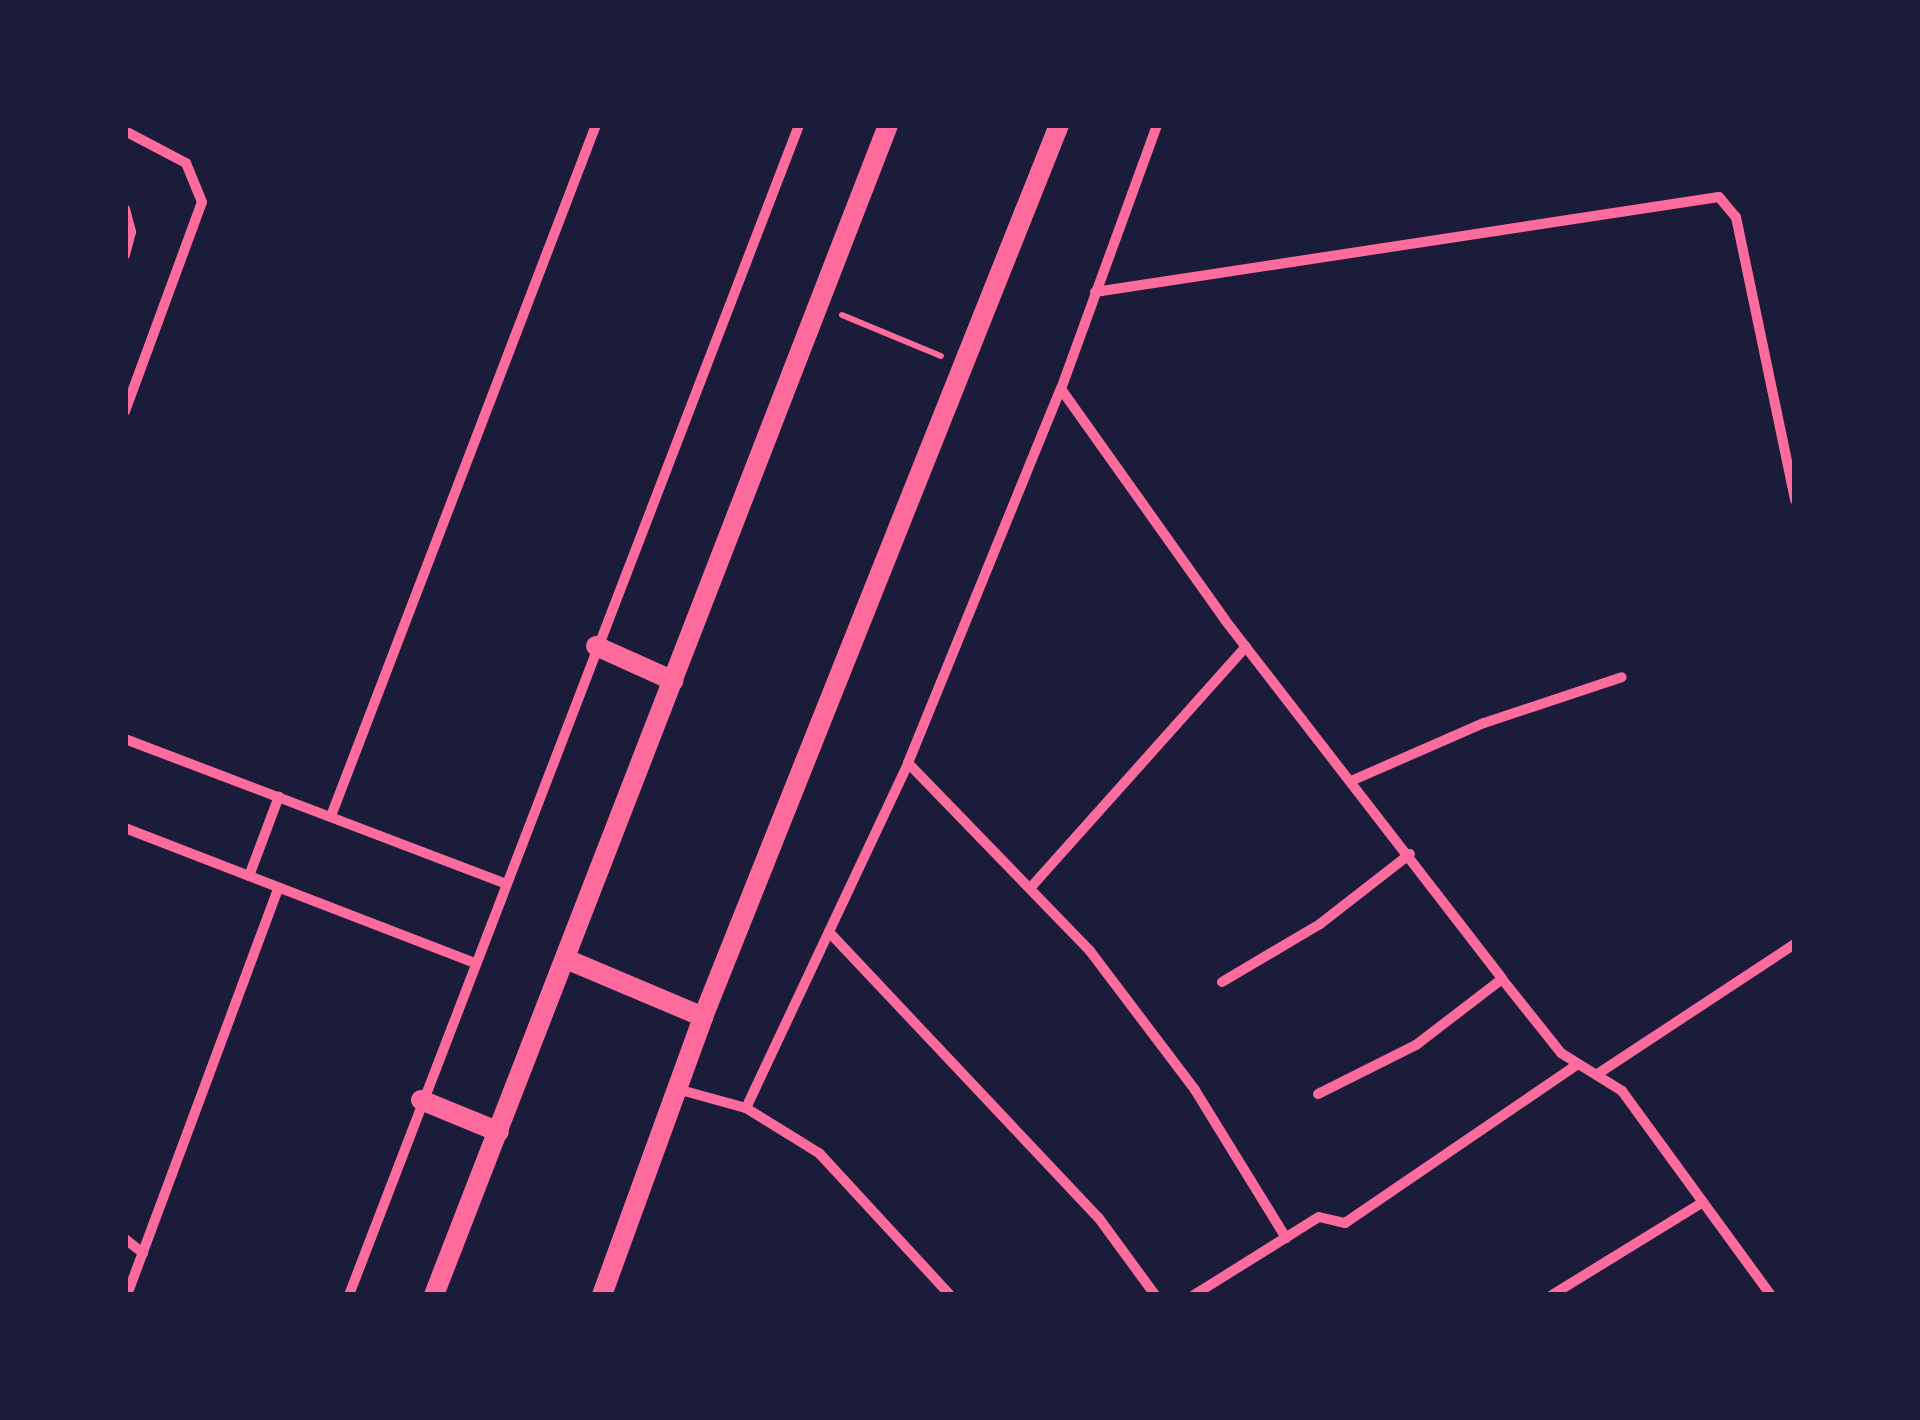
<!DOCTYPE html>
<style>
body{margin:0}
#map{position:relative;width:1920px;height:1420px;overflow:hidden;background:#1b1b3a;font-family:Inter,sans-serif}
div>[style]{position:absolute}
.path>*{height:6px;margin:-3px;padding:0 3px;transform-origin:3px;border-radius:3px;background:#ff6b9d}
.minor>*{height:10px;margin:-5px;padding:0 5px;transform-origin:5px;border-radius:5px;background:#ff6b9d}
.secondary>*{height:20px;margin:-10px;padding:0 10px;transform-origin:10px;border-radius:10px;background:#ff6b9d}
span{translate:-50% -50%;white-space:nowrap;text-align:center;line-height:1.15;-webkit-text-stroke:9px #1b1b3a;paint-order:stroke}
.frame{position:absolute;inset:0;border:128px solid #1b1b3a;pointer-events:none}
</style>
<div id="map">
<div class="path">
<i style="left:842px;top:315px;width:107px;rotate:22.5deg"></i>
</div>
<div class="minor">
<i style="left:125px;top:131px;width:69px;rotate:27.7deg"></i>
<i style="left:186px;top:163px;width:42px;rotate:67.7deg"></i>
<i style="left:202px;top:202px;width:223px;rotate:110.2deg"></i>
<i style="left:125px;top:209px;width:24px;rotate:75deg"></i>
<i style="left:131px;top:232px;width:24px;rotate:105deg"></i>
<i style="left:1095px;top:292px;width:631px;rotate:-8.66deg"></i>
<i style="left:1719px;top:197px;width:26px;rotate:50deg"></i>
<i style="left:1736px;top:217px;width:289px;rotate:78.2deg"></i>
<i style="left:1061px;top:389px;width:283px;rotate:54.6deg"></i>
<i style="left:1225px;top:620px;width:453px;rotate:52.3deg"></i>
<i style="left:1502px;top:979px;width:95px;rotate:51.4deg"></i>
<i style="left:1561px;top:1053px;width:72px;rotate:31.9deg"></i>
<i style="left:1622px;top:1091px;width:253px;rotate:53.9deg"></i>
<i style="left:125px;top:739px;width:405px;rotate:20.8deg"></i>
<i style="left:908px;top:763px;width:262px;rotate:45.9deg"></i>
<i style="left:1090px;top:951px;width:174px;rotate:52.9deg"></i>
<i style="left:1195px;top:1090px;width:174px;rotate:58.4deg"></i>
<i style="left:1351px;top:781px;width:145px;rotate:-23.6deg"></i>
<i style="left:1484px;top:723px;width:145px;rotate:-18.4deg"></i>
<i style="left:331px;top:816px;width:740px;rotate:-69.02deg"></i>
<i style="left:125px;top:828px;width:374px;rotate:21.1deg"></i>
<i style="left:249px;top:876px;width:85px;rotate:-69.4deg"></i>
<i style="left:1032px;top:886px;width:321px;rotate:-48.2deg"></i>
<i style="left:829px;top:932px;width:392px;rotate:46.7deg"></i>
<i style="left:1098px;top:1217px;width:97px;rotate:53.8deg"></i>
<i style="left:1222px;top:982px;width:114px;rotate:-30.6deg"></i>
<i style="left:1320px;top:924px;width:114px;rotate:-37.9deg"></i>
<i style="left:1599px;top:1073px;width:235px;rotate:-33.4deg"></i>
<i style="left:677px;top:1089px;width:72px;rotate:15.4deg"></i>
<i style="left:746px;top:1108px;width:86px;rotate:31.7deg"></i>
<i style="left:819px;top:1153px;width:193px;rotate:47.3deg"></i>
<i style="left:1318px;top:1094px;width:110px;rotate:-26.6deg"></i>
<i style="left:1416px;top:1045px;width:108px;rotate:-37.5deg"></i>
<i style="left:746px;top:1108px;width:381px;rotate:-64.8deg"></i>
<i style="left:908px;top:763px;width:404px;rotate:-67.8deg"></i>
<i style="left:1061px;top:389px;width:281px;rotate:-70deg"></i>
<i style="left:125px;top:1239px;width:23px;rotate:38deg"></i>
<i style="left:127px;top:1295px;width:434px;rotate:-69.6deg"></i>
<i style="left:349px;top:1295px;width:1254px;rotate:-68.96deg"></i>
<i style="left:1194px;top:1295px;width:147px;rotate:-32deg"></i>
<i style="left:1319px;top:1217px;width:27px;rotate:13deg"></i>
<i style="left:1345px;top:1223px;width:281px;rotate:-34.3deg"></i>
<i style="left:1552px;top:1295px;width:177px;rotate:-31.6deg"></i>
</div>
<div class="secondary">
<i style="left:596px;top:646px;width:85px;rotate:24.2deg"></i>
<i style="left:566px;top:959px;width:149px;rotate:22.9deg"></i>
<i style="left:421px;top:1100px;width:84px;rotate:22.3deg"></i>
<i style="left:434px;top:1295px;width:1255px;rotate:-68.79deg"></i>
<i style="left:602px;top:1295px;width:296px;rotate:-70deg"></i>
<i style="left:703px;top:1017px;width:960px;rotate:-68.24deg"></i>
</div>
<div class="frame"></div>
</div>
